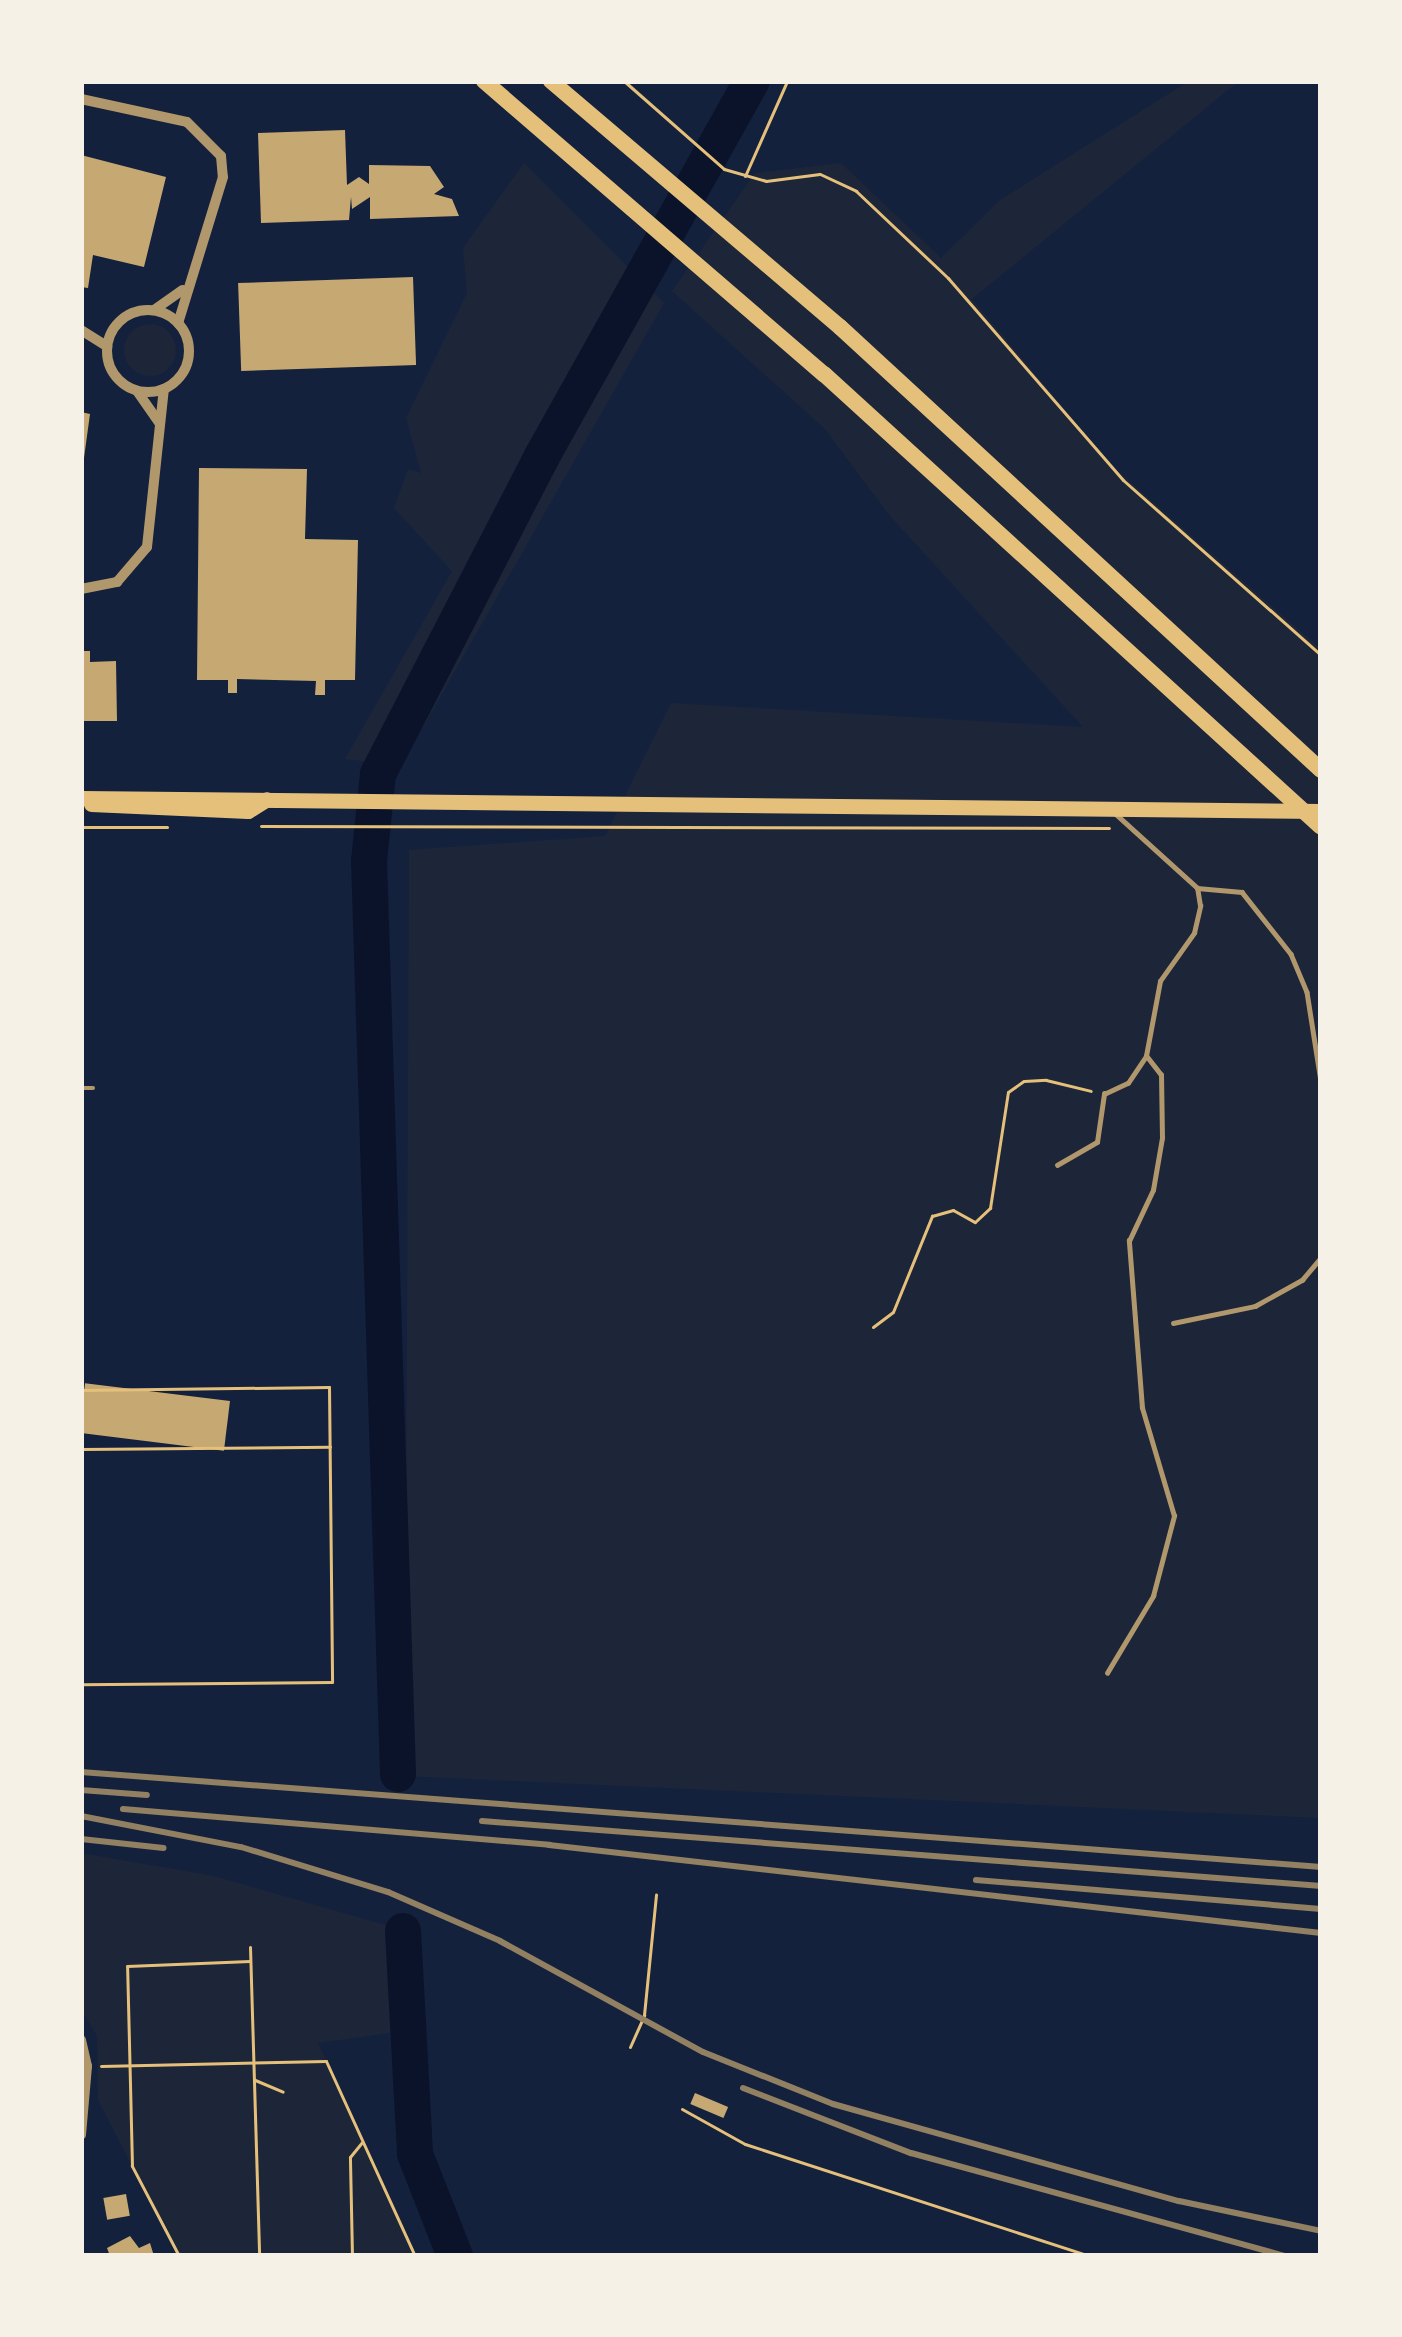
<!DOCTYPE html>
<style>
body{margin:0}
#map{position:relative;width:1402px;height:2337px;overflow:hidden;background:#14213d;font-family:"Varela Round",sans-serif}
div>[style]{position:absolute}
.green>*{inset:0;background:#1d2539}
.round{border-radius:50%}
.river>*{height:36px;margin:-18px;padding:0 18px;transform-origin:18px;border-radius:18px;background:#0b132b}
.building>*{inset:0;background:#c6a872;transform-origin:0 0}
.path>*{height:3px;margin:-1.5px;padding:0 1.5px;transform-origin:1.5px;border-radius:1.5px;background:#e5c07b}
.service>*{height:4.5px;margin:-2.25px;padding:0 2.25px;transform-origin:2.25px;border-radius:2.25px;background:#b1986c}
.minor>*{height:10px;margin:-5px;padding:0 5px;transform-origin:5px;border-radius:5px;background:#b1986c}
.minor>.ring{margin:-5px;padding:0;box-sizing:content-box;background:none;border:10px solid #b1986c;border-radius:50%}
.secondary>*{height:15px;margin:-7.5px;padding:0 7.5px;transform-origin:7.5px;border-radius:7.5px;background:#e5c07b}
.trunk>*{height:16px;margin:-8px;padding:0 8px;transform-origin:8px;border-radius:8px;background:#e5c07b}
.rail>*{height:6px;margin:-3px;padding:0 3px;transform-origin:3px;border-radius:3px;background:#918062}
span{translate:-50% -50%;white-space:nowrap;text-align:center;line-height:1.15;-webkit-text-stroke:9px #f6f1e7;paint-order:stroke}
.frame{position:absolute;inset:0;border:84px solid #f6f1e7;pointer-events:none}
</style>
<div id="map">
<div class="green">
<i style="clip-path:polygon(1189px 81px,1239px 81px,972px 299px,1113px 467px,1321px 649px,1321px 1818px,405px 1776px,409px 850px,605px 836px,671px 703px,1083px 727px,890px 516px,825px 429px,672px 291px,755px 173px,841px 163px,941px 258px,1000px 200px)"></i>
<i style="clip-path:polygon(524px 163px,664px 303px,401px 766px,345px 759px,452px 571px,394px 508px,408px 469px,421px 473px,406px 418px,467px 293px,463px 248px)"></i>
<i class="round" style="left:124px;top:324px;width:52px;height:52px"></i>
<i style="clip-path:polygon(81px 1853px,214px 1876px,403px 1930px,404px 2031px,318px 2043px,415px 2256px,179px 2256px,98px 2100px,97px 2036px,81px 2009px)"></i>
</div>
<div class="river">
<i style="left:398px;top:1774px;width:913px;rotate:-91.82deg"></i>
<i style="left:369px;top:861px;width:87px;rotate:-84.1deg"></i>
<i style="left:378px;top:774px;width:356px;rotate:-62.7deg"></i>
<i style="left:541px;top:458px;width:432px;rotate:-60.8deg"></i>
<i style="left:403px;top:1931px;width:223px;rotate:86.9deg"></i>
<i style="left:415px;top:2154px;width:110px;rotate:68.6deg"></i>
</div>
<div class="building">
<i style="clip-path:polygon(345px 130px,347px 185px,359px 177px,369px 184px,369px 165px,430px 166px,444px 187px,434px 194px,452px 199px,459px 216px,370px 219px,370px 197px,352px 209px,351px 197px,349px 220px,261px 223px,258px 133px)"></i>
<i style="clip-path:polygon(81px 155px,166px 177px,144px 267px,93px 255px,88px 288px,81px 287px)"></i>
<i style="left:413px;top:277px;width:88px;height:175px;rotate:88deg"></i>
<i style="clip-path:polygon(81px 412px,90px 414px,84px 458px,81px 458px)"></i>
<i style="clip-path:polygon(199px 468px,307px 469px,305px 539px,358px 540px,355px 680px,325px 680px,325px 695px,315px 695px,316px 681px,237px 679px,237px 693px,228px 693px,228px 680px,197px 680px)"></i>
<i style="clip-path:polygon(81px 651px,90px 651px,90px 662px,116px 661px,117px 721px,81px 721px)"></i>
<i style="left:230px;top:1401px;width:50px;height:146px;rotate:97deg"></i>
<i style="left:695px;top:2093px;width:36px;height:12px;rotate:23deg"></i>
<i style="left:126px;top:2194px;width:22px;height:23px;rotate:80deg"></i>
<i style="clip-path:polygon(130px 2236px,139px 2248px,150px 2243px,154px 2256px,110px 2256px,107px 2248px)"></i>
</div>
<div class="path">
<i style="left:624px;top:81px;width:133px;rotate:41.3deg"></i>
<i style="left:724px;top:169px;width:44px;rotate:15.9deg"></i>
<i style="left:766px;top:181px;width:54px;rotate:-7.4deg"></i>
<i style="left:820px;top:174px;width:40px;rotate:25deg"></i>
<i style="left:856px;top:191px;width:127px;rotate:43.4deg"></i>
<i style="left:948px;top:278px;width:267px;rotate:49.1deg"></i>
<i style="left:1123px;top:480px;width:264px;rotate:41.5deg"></i>
<i style="left:745px;top:176px;width:104px;rotate:-66.1deg"></i>
<i style="left:261px;top:826px;width:848px;rotate:0.14deg"></i>
<i style="left:81px;top:827px;width:86px"></i>
<i style="left:873px;top:1327px;width:25px;rotate:-37deg"></i>
<i style="left:893px;top:1312px;width:104px;rotate:-67.9deg"></i>
<i style="left:932px;top:1216px;width:22px;rotate:-16deg"></i>
<i style="left:953px;top:1210px;width:25px;rotate:29deg"></i>
<i style="left:975px;top:1222px;width:21px;rotate:-43deg"></i>
<i style="left:990px;top:1208px;width:117px;rotate:-81.2deg"></i>
<i style="left:1008px;top:1092px;width:19px;rotate:-35deg"></i>
<i style="left:1024px;top:1081px;width:22px;rotate:-3deg"></i>
<i style="left:1046px;top:1080px;width:46px;rotate:13.7deg"></i>
<i style="left:81px;top:1390px;width:248px;rotate:-0.7deg"></i>
<i style="left:329px;top:1387px;width:295px;rotate:89.4deg"></i>
<i style="left:332px;top:1682px;width:251px;rotate:179.5deg"></i>
<i style="left:81px;top:1449px;width:249px;rotate:-0.5deg"></i>
<i style="left:250px;top:1947px;width:309px;rotate:88.3deg"></i>
<i style="left:630px;top:2047px;width:35px;rotate:-66deg"></i>
<i style="left:644px;top:2015px;width:121px;rotate:-84.3deg"></i>
<i style="left:101px;top:2066px;width:225px;rotate:-1.3deg"></i>
<i style="left:326px;top:2061px;width:214px;rotate:65.5deg"></i>
<i style="left:255px;top:2080px;width:30px;rotate:23deg"></i>
<i style="left:682px;top:2109px;width:72px;rotate:29.1deg"></i>
<i style="left:745px;top:2144px;width:363px;rotate:18deg"></i>
<i style="left:179px;top:2256px;width:102px;rotate:-117.6deg"></i>
<i style="left:132px;top:2166px;width:200px;rotate:-91.4deg"></i>
<i style="left:127px;top:1966px;width:123px;rotate:-2.3deg"></i>
<i style="left:352px;top:2256px;width:99px;rotate:-91.2deg"></i>
<i style="left:350px;top:2157px;width:19px;rotate:-51deg"></i>
</div>
<div class="service">
<i style="left:195px;top:81px;width:30px"></i>
<i style="left:1197px;top:888px;width:45px;rotate:5.1deg"></i>
<i style="left:1242px;top:892px;width:79px;rotate:51.7deg"></i>
<i style="left:1291px;top:954px;width:41px;rotate:67.2deg"></i>
<i style="left:1307px;top:992px;width:90px;rotate:81.1deg"></i>
<i style="left:81px;top:1088px;width:12px"></i>
<i style="left:1057px;top:1165px;width:46px;rotate:-29.9deg"></i>
<i style="left:1097px;top:1142px;width:49px;rotate:-81.7deg"></i>
<i style="left:1104px;top:1094px;width:26px;rotate:-25deg"></i>
<i style="left:1128px;top:1083px;width:32px;rotate:-56deg"></i>
<i style="left:1146px;top:1056px;width:76px;rotate:-79.4deg"></i>
<i style="left:1160px;top:981px;width:59px;rotate:-54.7deg"></i>
<i style="left:1194px;top:933px;width:28px;rotate:-77deg"></i>
<i style="left:1200px;top:906px;width:18px;rotate:-99deg"></i>
<i style="left:1197px;top:888px;width:113px;rotate:-137.9deg"></i>
<i style="left:1173px;top:1323px;width:84px;rotate:-11.7deg"></i>
<i style="left:1255px;top:1306px;width:54px;rotate:-29deg"></i>
<i style="left:1302px;top:1280px;width:30px;rotate:-50deg"></i>
<i style="left:1107px;top:1673px;width:90px;rotate:-59.1deg"></i>
<i style="left:1153px;top:1596px;width:83px;rotate:-75.3deg"></i>
<i style="left:1174px;top:1516px;width:113px;rotate:-106.5deg"></i>
<i style="left:1142px;top:1408px;width:168px;rotate:-94.5deg"></i>
<i style="left:1129px;top:1241px;width:56px;rotate:-64.8deg"></i>
<i style="left:1153px;top:1190px;width:53px;rotate:-80.2deg"></i>
<i style="left:1162px;top:1138px;width:63px;rotate:-90.9deg"></i>
<i style="left:1161px;top:1075px;width:24px;rotate:-128deg"></i>
</div>
<div class="minor">
<i style="left:81px;top:99px;width:108px;rotate:12.2deg"></i>
<i style="left:187px;top:122px;width:48px;rotate:45deg"></i>
<i style="left:221px;top:156px;width:21px;rotate:85deg"></i>
<i style="left:223px;top:177px;width:153px;rotate:107.1deg"></i>
<i class="ring" style="left:107px;top:310px;width:72px;height:72px"></i>
<i style="left:154px;top:310px;width:35px;rotate:-35deg"></i>
<i style="left:81px;top:330px;width:31px;rotate:32deg"></i>
<i style="left:137px;top:391px;width:38px;rotate:55deg"></i>
<i style="left:81px;top:589px;width:37px;rotate:-11deg"></i>
<i style="left:117px;top:582px;width:46px;rotate:-49.4deg"></i>
<i style="left:147px;top:547px;width:159px;rotate:-83.9deg"></i>
<i style="left:81px;top:2040px;width:27px;rotate:77deg"></i>
<i style="left:87px;top:2066px;width:69px;rotate:95deg"></i>
</div>
<div class="secondary">
<i style="left:81px;top:798px;width:1240px;rotate:0.6deg"></i>
<i style="left:91px;top:804px;width:157px;rotate:2.6deg"></i>
<i style="left:248px;top:811px;width:22px;rotate:-32deg"></i>
</div>
<div class="trunk">
<i style="left:484px;top:81px;width:449px;rotate:40.8deg"></i>
<i style="left:824px;top:374px;width:672px;rotate:42.35deg"></i>
<i style="left:551px;top:81px;width:380px;rotate:40.4deg"></i>
<i style="left:840px;top:327px;width:654px;rotate:42.65deg"></i>
</div>
<div class="rail">
<i style="left:81px;top:1772px;width:1244px;rotate:4.38deg"></i>
<i style="left:81px;top:1790px;width:66px;rotate:4.3deg"></i>
<i style="left:123px;top:1809px;width:428px;rotate:4.8deg"></i>
<i style="left:549px;top:1845px;width:777px;rotate:6.5deg"></i>
<i style="left:81px;top:1816px;width:163px;rotate:11deg"></i>
<i style="left:241px;top:1847px;width:154px;rotate:17deg"></i>
<i style="left:388px;top:1892px;width:122px;rotate:23.6deg"></i>
<i style="left:500px;top:1941px;width:231px;rotate:28.7deg"></i>
<i style="left:703px;top:2052px;width:140px;rotate:21.8deg"></i>
<i style="left:833px;top:2104px;width:359px;rotate:15.7deg"></i>
<i style="left:1179px;top:2201px;width:145px;rotate:11.9deg"></i>
<i style="left:482px;top:1821px;width:842px;rotate:4.43deg"></i>
<i style="left:81px;top:1839px;width:83px;rotate:6.2deg"></i>
<i style="left:976px;top:1880px;width:346px;rotate:4.8deg"></i>
<i style="left:743px;top:2088px;width:180px;rotate:21.2deg"></i>
<i style="left:911px;top:2153px;width:388px;rotate:15.4deg"></i>
</div>
<div class="frame"></div>
</div>
